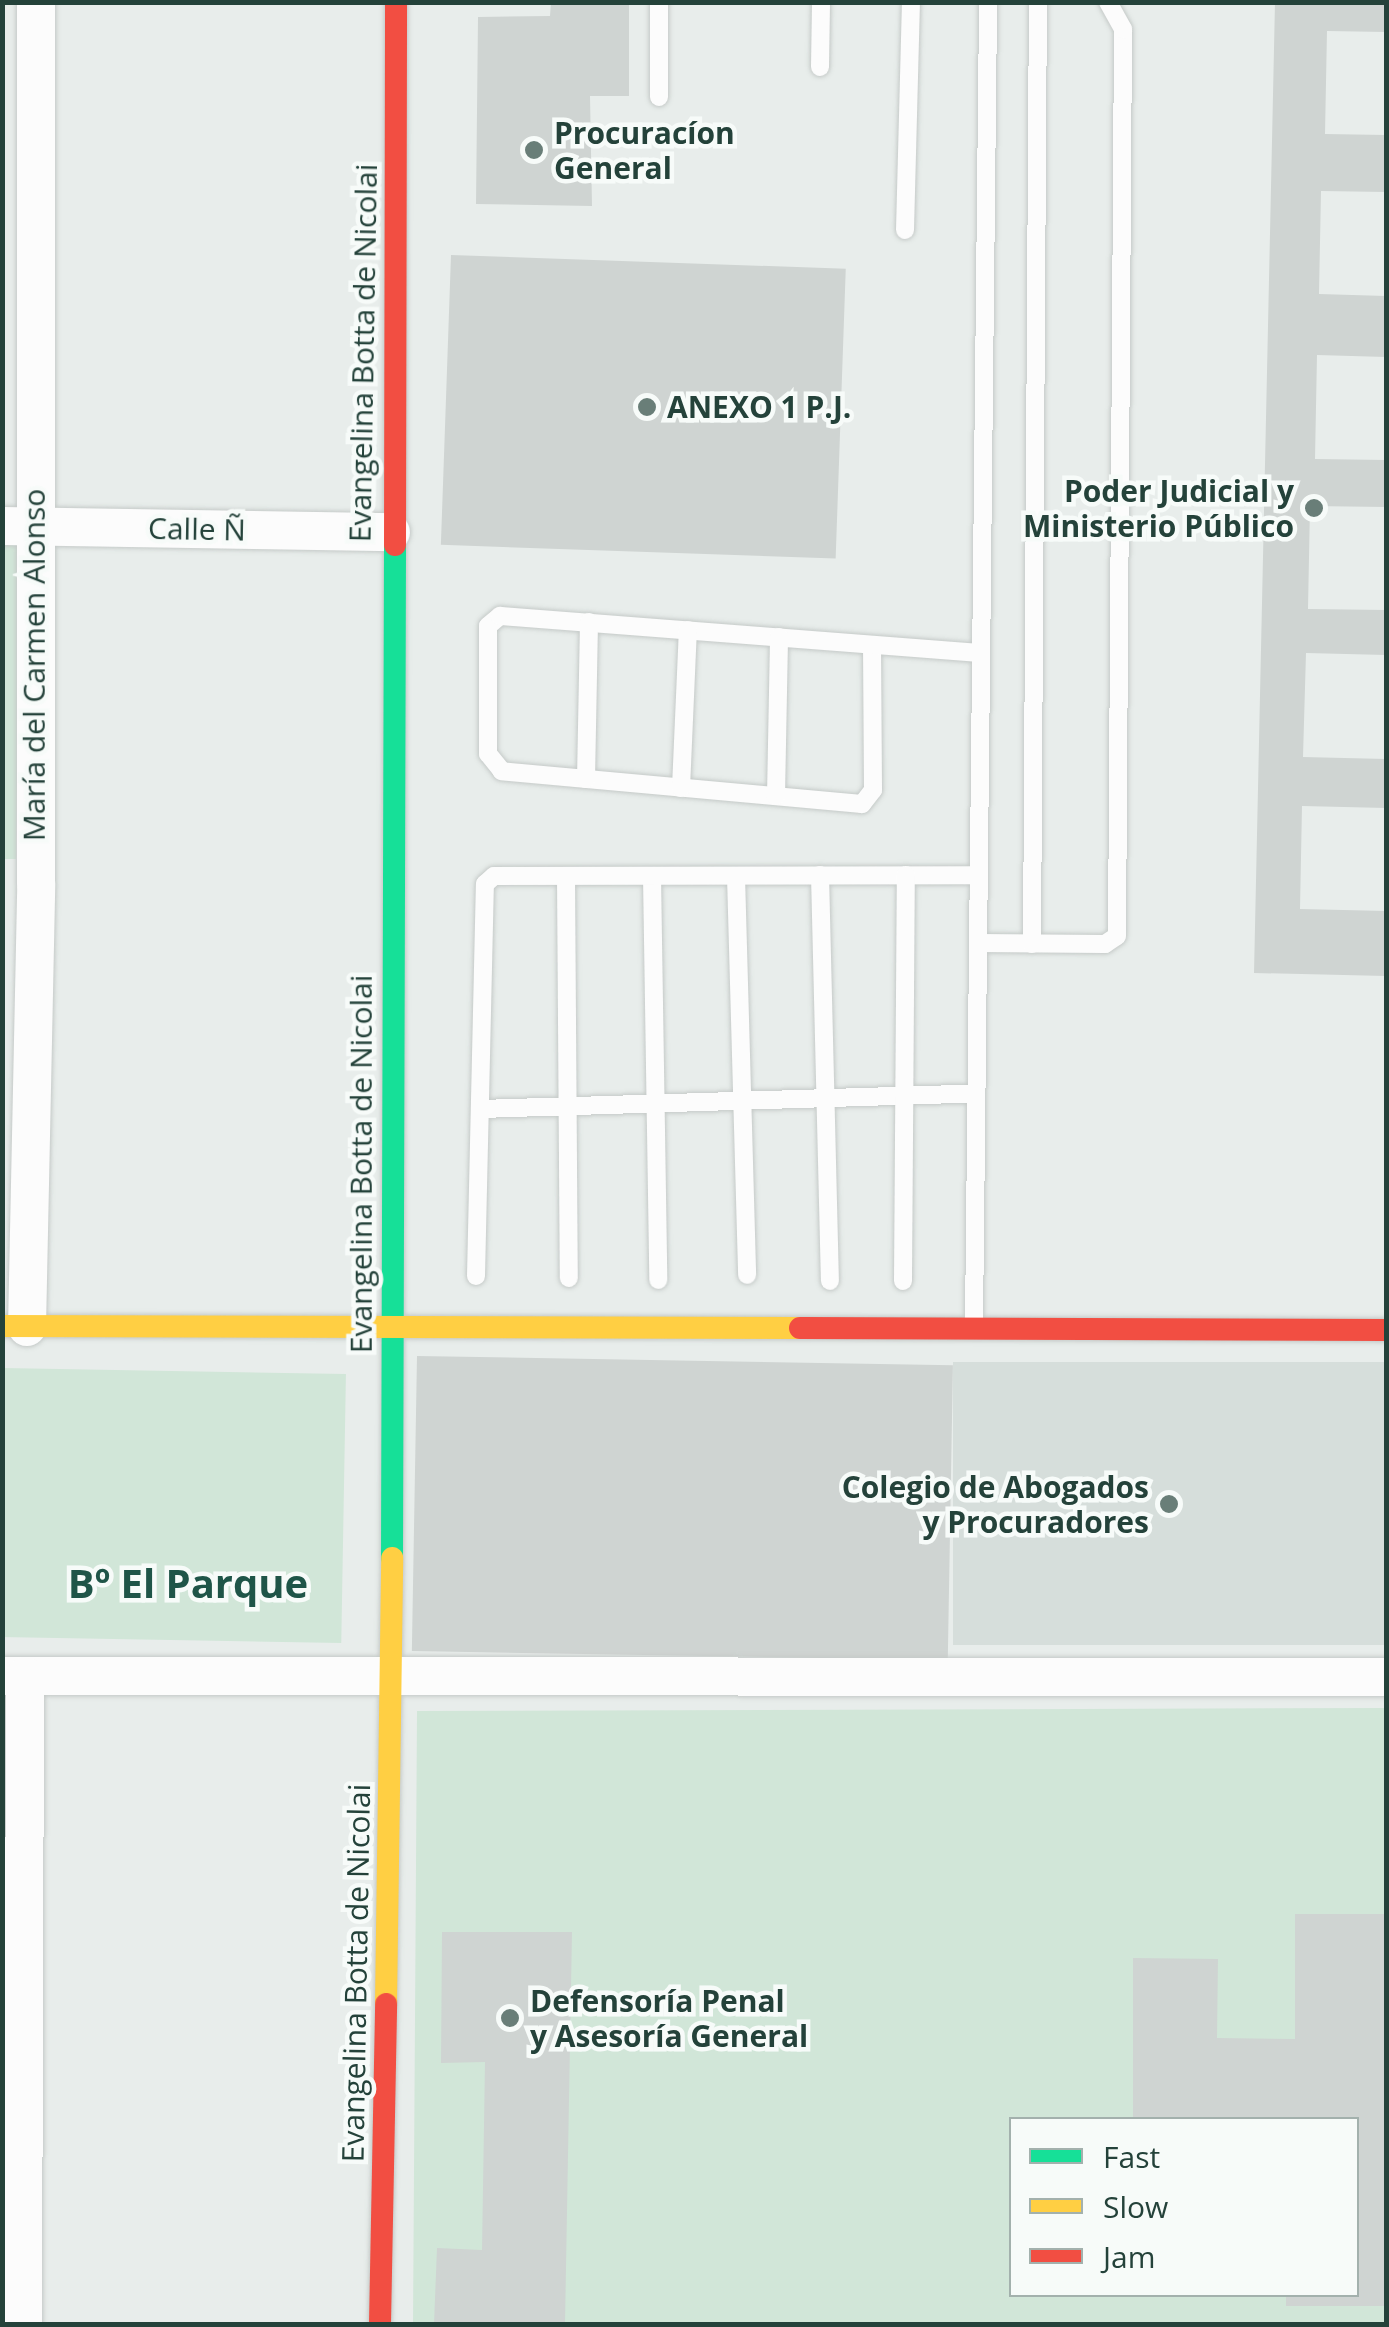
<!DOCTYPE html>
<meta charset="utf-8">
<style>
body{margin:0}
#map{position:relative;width:1389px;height:2327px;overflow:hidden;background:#e8edeb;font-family:"Open Sans",sans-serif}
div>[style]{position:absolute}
.built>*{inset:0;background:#d6dedb;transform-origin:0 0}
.green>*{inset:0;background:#d1e6d8;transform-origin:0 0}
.building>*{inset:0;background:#cfd4d2;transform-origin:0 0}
.roads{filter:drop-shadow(0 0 2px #c5cac8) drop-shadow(0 0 2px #c5cac8)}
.lane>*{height:18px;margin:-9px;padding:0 9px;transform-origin:9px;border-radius:9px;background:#fcfcfc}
.street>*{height:38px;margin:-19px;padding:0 19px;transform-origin:19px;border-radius:19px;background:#fcfcfc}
.fast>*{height:22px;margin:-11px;padding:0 11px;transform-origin:11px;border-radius:11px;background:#16e098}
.slow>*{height:22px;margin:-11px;padding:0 11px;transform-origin:11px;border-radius:11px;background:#ffcf43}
.jam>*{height:22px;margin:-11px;padding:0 11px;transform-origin:11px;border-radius:11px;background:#f24e42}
.dots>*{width:28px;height:28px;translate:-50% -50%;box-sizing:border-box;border:5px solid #f7fbf9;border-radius:50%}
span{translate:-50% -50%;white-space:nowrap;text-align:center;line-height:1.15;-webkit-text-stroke:9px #f7fbf9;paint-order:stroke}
.poi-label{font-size:30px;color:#24423a;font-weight:700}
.left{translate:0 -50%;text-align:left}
.right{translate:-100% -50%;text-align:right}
.street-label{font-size:30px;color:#24423a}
.district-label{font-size:40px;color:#1f5548;font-weight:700}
.frame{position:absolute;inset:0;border:5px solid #24423a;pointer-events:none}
.legend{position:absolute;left:1009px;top:2117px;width:350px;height:180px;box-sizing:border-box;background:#f7fbf9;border:2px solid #a3b1ad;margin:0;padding:12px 18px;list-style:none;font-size:30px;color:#24423a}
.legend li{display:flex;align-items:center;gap:20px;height:50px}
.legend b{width:50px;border:2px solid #a3b1ad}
</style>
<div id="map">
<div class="built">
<i style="left:1386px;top:1362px;width:283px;height:433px;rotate:90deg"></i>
</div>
<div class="green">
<i style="clip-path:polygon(3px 543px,20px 543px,16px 859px,3px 859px)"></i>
<i style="left:3px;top:1368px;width:343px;height:269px;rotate:1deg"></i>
<i style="clip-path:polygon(evenodd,1386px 1708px,1386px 2324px,413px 2324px,417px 1711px,1386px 1708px,1012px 2120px,1356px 2120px,1356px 2294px,1012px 2294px,1012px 2120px)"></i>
</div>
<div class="building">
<i style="clip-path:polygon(551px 2px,629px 2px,629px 96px,590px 96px,592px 206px,476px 204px,478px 17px,550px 16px)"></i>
<i style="clip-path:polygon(1275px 2px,1386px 2px,1386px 32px,1327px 31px,1325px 134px,1386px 135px,1386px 192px,1321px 191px,1319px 294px,1386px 296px,1386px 357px,1317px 355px,1315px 459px,1386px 460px,1386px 507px,1310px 506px,1308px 609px,1386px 610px,1386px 655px,1306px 653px,1303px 757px,1386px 759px,1386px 808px,1302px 806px,1300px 909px,1386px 911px,1386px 976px,1254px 973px)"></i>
<i style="left:451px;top:255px;width:395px;height:290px;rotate:2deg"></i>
<i style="left:417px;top:1356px;width:536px;height:295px;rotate:1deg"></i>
<i style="clip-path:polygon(1295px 1914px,1386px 1914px,1386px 2306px,1286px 2306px,1286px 2294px,1356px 2294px,1356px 2120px,1133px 2120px,1133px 1958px,1218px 1959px,1217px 2038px,1295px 2039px)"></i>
<i style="clip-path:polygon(442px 1932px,572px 1932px,565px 2324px,434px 2324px,437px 2248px,482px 2250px,485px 2062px,441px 2063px)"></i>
</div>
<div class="roads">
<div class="lane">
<i style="left:659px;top:2px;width:95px;rotate:90deg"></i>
<i style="left:820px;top:67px;width:65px;rotate:-89.1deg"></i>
<i style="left:905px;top:230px;width:228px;rotate:-88.5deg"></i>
<i style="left:872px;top:645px;width:145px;rotate:89.6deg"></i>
<i style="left:873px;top:790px;width:18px;rotate:128deg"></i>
<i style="left:862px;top:804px;width:362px;rotate:-174.8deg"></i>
<i style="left:502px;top:771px;width:22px;rotate:-129deg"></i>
<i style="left:488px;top:754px;width:128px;rotate:-90deg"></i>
<i style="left:488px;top:626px;width:16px;rotate:-40deg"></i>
<i style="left:500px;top:616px;width:482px;rotate:4.4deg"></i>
<i style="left:586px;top:779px;width:157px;rotate:-88.9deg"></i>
<i style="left:681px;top:788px;width:158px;rotate:-87.5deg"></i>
<i style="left:776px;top:796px;width:159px;rotate:-88.9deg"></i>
<i style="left:820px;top:875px;width:406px;rotate:88.6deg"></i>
<i style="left:566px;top:876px;width:402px;rotate:89.6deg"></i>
<i style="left:652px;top:876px;width:404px;rotate:89.1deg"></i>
<i style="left:736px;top:876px;width:399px;rotate:88.4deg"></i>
<i style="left:978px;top:943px;width:127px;rotate:0.5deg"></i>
<i style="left:1105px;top:944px;width:14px;rotate:-34deg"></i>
<i style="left:1117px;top:936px;width:907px;rotate:-89.62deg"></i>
<i style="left:1123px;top:29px;width:31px;rotate:-119deg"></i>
<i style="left:1032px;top:944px;width:942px;rotate:-89.64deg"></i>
<i style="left:480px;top:1109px;width:496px;rotate:-1.8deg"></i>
<i style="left:476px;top:1276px;width:392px;rotate:-88.7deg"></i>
<i style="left:485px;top:884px;width:12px;rotate:-42deg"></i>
<i style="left:494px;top:876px;width:485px;rotate:-0.1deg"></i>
<i style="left:903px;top:1281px;width:406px;rotate:-89.6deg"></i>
<i style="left:974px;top:1324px;width:1322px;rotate:-89.39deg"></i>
</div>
<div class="street">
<i style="left:2px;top:526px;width:389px;rotate:0.9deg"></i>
<i style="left:27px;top:1327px;width:443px;rotate:-88.8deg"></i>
<i style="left:36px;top:884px;width:882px;rotate:-90deg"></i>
<i style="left:2px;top:1676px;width:1384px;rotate:0.04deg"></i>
<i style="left:23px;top:2324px;width:648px;rotate:-89.82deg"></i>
</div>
<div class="fast">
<i style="left:392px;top:1558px;width:1013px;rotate:-89.83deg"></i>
</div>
<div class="slow">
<i style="left:2px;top:1326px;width:798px;rotate:0.14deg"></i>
<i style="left:386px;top:2004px;width:446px;rotate:-89.2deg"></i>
</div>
<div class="jam">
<i style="left:395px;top:545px;width:543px;rotate:-89.89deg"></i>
<i style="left:800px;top:1328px;width:586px;rotate:0.2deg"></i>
<i style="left:380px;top:2324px;width:320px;rotate:-88.9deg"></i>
</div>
</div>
<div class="dots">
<i style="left:534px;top:150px;background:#697e78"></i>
<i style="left:647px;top:407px;background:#697e78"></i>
<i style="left:1314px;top:508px;background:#697e78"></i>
<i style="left:1169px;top:1504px;background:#697e78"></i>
<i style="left:510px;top:2018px;background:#697e78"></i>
</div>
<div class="poi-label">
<span class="left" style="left:554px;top:150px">Procuracíon<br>General</span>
<span class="left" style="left:667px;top:407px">ANEXO 1 P.J.</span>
<span class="right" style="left:1294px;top:508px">Poder Judicial y<br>Ministerio Público</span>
<span class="right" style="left:1149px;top:1504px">Colegio de Abogados<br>y Procuradores</span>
<span class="left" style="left:530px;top:2018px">Defensoría Penal<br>y Asesoría General</span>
</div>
<div class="street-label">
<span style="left:363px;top:353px;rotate:-89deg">Evangelina Botta de Nicolai</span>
<span style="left:197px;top:529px;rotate:1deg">Calle Ñ</span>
<span style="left:34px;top:665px;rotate:-90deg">María del Carmen Alonso</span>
<span style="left:361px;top:1164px;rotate:-90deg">Evangelina Botta de Nicolai</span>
<span style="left:356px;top:1973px;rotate:-89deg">Evangelina Botta de Nicolai</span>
</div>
<div class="district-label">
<span style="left:188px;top:1583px">Bº El Parque</span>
</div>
<div class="frame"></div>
<ul class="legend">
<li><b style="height:12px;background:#16e098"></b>Fast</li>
<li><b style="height:12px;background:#ffcf43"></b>Slow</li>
<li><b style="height:12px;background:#f24e42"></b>Jam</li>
</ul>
</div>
